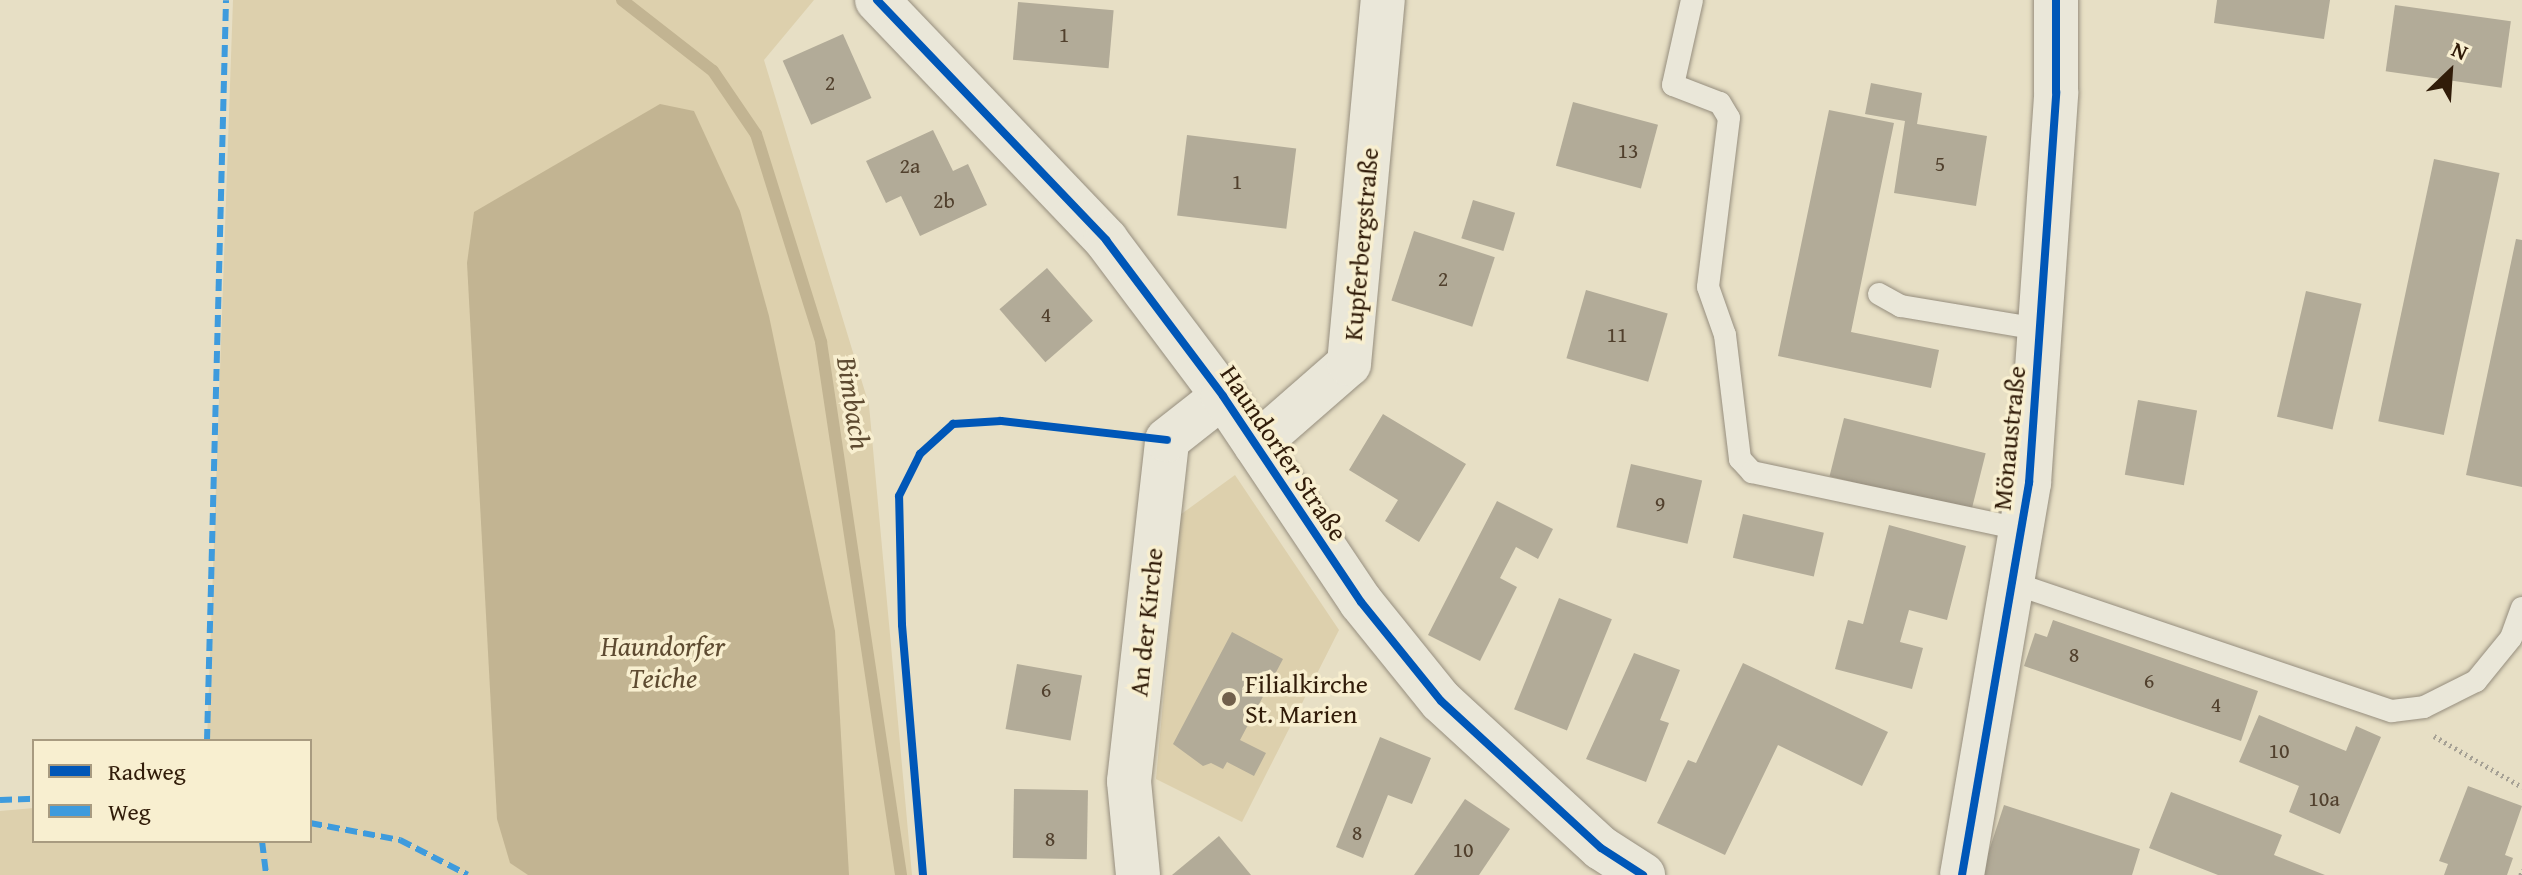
<!DOCTYPE html>
<meta charset="utf-8">
<style>
body{margin:0}
#map{position:relative;width:2522px;height:875px;overflow:hidden;background:#e7dfc5;font-family:"Gentium Book Plus",serif}
div>[style]{position:absolute}
.green>*{inset:0;background:#ddd0ad}
.water>*{inset:0;background:#c2b492}
.stream>*{height:12px;margin:-6px;padding:0 6px;transform-origin:6px;border-radius:6px;background:#c2b492}
.building>*{inset:0;background:#b2ab98;transform-origin:0 0}
.path>*{height:5px;margin-top:-2.5px;transform-origin:0;background:repeating-linear-gradient(90deg,#a6a195 0 2px,transparent 0 6px)}
.roads{filter:drop-shadow(0 0 2px #968e7e) drop-shadow(0 0 2px #968e7e)}
.service>*{height:22px;margin:-11px;padding:0 11px;transform-origin:11px;border-radius:11px;background:#eae7d9}
.minor>*{height:44px;margin:-22px;padding:0 22px;transform-origin:22px;border-radius:22px;background:#eae7d9}
.tertiary>*{height:44px;margin:-22px;padding:0 22px;transform-origin:22px;border-radius:22px;background:#eae7d9}
.quiet>*{height:6px;margin-top:-3px;transform-origin:0;background:repeating-linear-gradient(90deg,#3e9bdd 0 12px,transparent 0 18px)}
.cycleway>*{height:8px;margin:-4px;padding:0 4px;transform-origin:4px;border-radius:4px;background:#0057b8}
.dots>*{width:22px;height:22px;translate:-50% -50%;box-sizing:border-box;border:4px solid #f8efd0;border-radius:50%}
span{translate:-50% -50%;white-space:nowrap;text-align:center;line-height:1.15;-webkit-text-stroke:7px #f8efd0;paint-order:stroke}
.number-label{font-size:22px;color:#51402d}
.number-label span{-webkit-text-stroke-width:0}
.street-label{font-size:26px;color:#311c09}
.poi-label{font-size:26px;color:#311c09}
.left{translate:0 -50%;text-align:left}
.water-label{font-size:28px;color:#5e4b31;font-style:italic}
.legend{position:absolute;left:32px;top:739px;width:280px;height:104px;box-sizing:border-box;background:#f8efd0;border:2px solid #a89b80;margin:0;padding:10px 14px;list-style:none;font-size:24px;color:#311c09}
.legend li{display:flex;align-items:center;gap:16px;height:40px}
.legend b{width:40px;border:2px solid #a89b80}
.north{position:absolute;left:2410px;top:32px;width:80px;height:80px;-webkit-text-stroke:6px #f8efd0;paint-order:stroke;rotate:25deg;font-size:22px;font-weight:700;line-height:32px;text-align:center;color:#311c09}
.north::after{content:'';display:block;margin:auto;width:28px;height:36px;background:#311c09;clip-path:polygon(50% 0,100% 100%,50% 72%,0 100%)}
</style>
<div id="map">
<div class="green">
<i style="clip-path:polygon(233px 0,814px 0,764px 60px,869px 405px,912px 875px,0 875px,0 811px,34px 808px,34px 841px,310px 841px,310px 741px,207px 741px)"></i>
<i style="clip-path:polygon(1235px 475px,1339px 630px,1242px 822px,1156px 779px,1180px 515px)"></i>
</div>
<div class="water">
<i style="clip-path:polygon(660px 104px,694px 111px,740px 211px,769px 316px,835px 631px,849px 875px,528px 875px,510px 863px,497px 819px,467px 263px,474px 212px)"></i>
</div>
<div class="stream">
<i style="left:622px;top:0;width:115px;rotate:38deg"></i>
<i style="left:713px;top:71px;width:76px;rotate:55.7deg"></i>
<i style="left:756px;top:134px;width:218px;rotate:72.6deg"></i>
<i style="left:821px;top:342px;width:539px;rotate:81.46deg"></i>
</div>
<div class="building">
<i style="clip-path:polygon(2217px 0,2330px 0,2324px 39px,2214px 23px)"></i>
<i style="left:1018px;top:2px;width:96px;height:58px;rotate:5deg"></i>
<i style="left:2395px;top:5px;width:117px;height:67px;rotate:8deg"></i>
<i style="left:843px;top:34px;width:70px;height:66px;rotate:66deg"></i>
<i style="clip-path:polygon(1871px 83px,1922px 93px,1917px 124px,1987px 136px,1976px 206px,1894px 193px,1905px 121px,1865px 114px)"></i>
<i style="left:1573px;top:102px;width:88px;height:66px;rotate:15deg"></i>
<i style="clip-path:polygon(1829px 110px,1894px 123px,1851px 332px,1939px 350px,1931px 388px,1778px 356px)"></i>
<i style="clip-path:polygon(933px 130px,953px 171px,968px 164px,987px 205px,920px 236px,901px 196px,886px 203px,866px 161px)"></i>
<i style="left:1187px;top:135px;width:110px;height:81px;rotate:7deg"></i>
<i style="left:2434px;top:159px;width:67px;height:268px;rotate:12deg"></i>
<i style="left:1473px;top:200px;width:44px;height:40px;rotate:17deg"></i>
<i style="left:1414px;top:231px;width:85px;height:73px;rotate:18deg"></i>
<i style="clip-path:polygon(2516px 239px,2522px 240px,2522px 487px,2466px 475px)"></i>
<i style="left:1047px;top:268px;width:70px;height:63px;rotate:49deg"></i>
<i style="left:1586px;top:290px;width:85px;height:71px;rotate:16deg"></i>
<i style="left:2306px;top:291px;width:57px;height:129px;rotate:13deg"></i>
<i style="left:2138px;top:400px;width:60px;height:76px;rotate:10deg"></i>
<i style="clip-path:polygon(1383px 414px,1466px 464px,1419px 542px,1385px 521px,1398px 500px,1349px 470px)"></i>
<i style="left:1844px;top:418px;width:146px;height:60px;rotate:14deg"></i>
<i style="left:1631px;top:464px;width:73px;height:65px;rotate:13deg"></i>
<i style="clip-path:polygon(1497px 501px,1553px 529px,1538px 559px,1516px 547px,1500px 578px,1517px 587px,1480px 661px,1428px 635px)"></i>
<i style="left:1743px;top:514px;width:83px;height:45px;rotate:13deg"></i>
<i style="clip-path:polygon(1889px 525px,1966px 546px,1947px 620px,1909px 610px,1900px 642px,1923px 648px,1912px 689px,1835px 669px,1848px 620px,1863px 624px)"></i>
<i style="left:1559px;top:598px;width:57px;height:120px;rotate:22deg"></i>
<i style="clip-path:polygon(2053px 620px,2258px 691px,2241px 741px,2024px 666px,2035px 633px,2047px 637px)"></i>
<i style="clip-path:polygon(1232px 632px,1283px 659px,1240px 740px,1266px 753px,1254px 776px,1227px 762px,1223px 769px,1211px 763px,1203px 766px,1173px 744px)"></i>
<i style="clip-path:polygon(1634px 653px,1680px 670px,1660px 720px,1669px 723px,1646px 782px,1586px 759px)"></i>
<i style="clip-path:polygon(1743px 663px,1888px 732px,1862px 786px,1778px 745px,1725px 855px,1657px 823px,1688px 760px,1696px 763px)"></i>
<i style="left:1017px;top:664px;width:66px;height:66px;rotate:10deg"></i>
<i style="clip-path:polygon(2259px 715px,2346px 751px,2356px 726px,2381px 737px,2340px 834px,2289px 812px,2299px 786px,2239px 762px)"></i>
<i style="clip-path:polygon(1380px 737px,1431px 758px,1412px 804px,1388px 795px,1363px 858px,1336px 847px)"></i>
<i style="clip-path:polygon(2468px 786px,2522px 806px,2505px 855px,2513px 858px,2507px 875px,2444px 875px,2448px 864px,2439px 861px)"></i>
<i style="left:1014px;top:789px;width:74px;height:69px;rotate:1deg"></i>
<i style="clip-path:polygon(2171px 792px,2282px 835px,2274px 855px,2325px 875px,2218px 875px,2149px 848px)"></i>
<i style="clip-path:polygon(1465px 799px,1510px 829px,1479px 875px,1414px 875px)"></i>
<i style="clip-path:polygon(2004px 805px,2140px 849px,2132px 875px,1981px 875px)"></i>
<i style="clip-path:polygon(1219px 836px,1251px 875px,1172px 875px)"></i>
</div>
<div class="path">
<i style="left:2434px;top:736px;width:102px;rotate:30.1deg"></i>
<i style="left:2521px;top:875px;width:6px;rotate:-81deg"></i>
</div>
<div class="roads">
<div class="service">
<i style="left:1692px;top:0;width:87px;rotate:102.6deg"></i>
<i style="left:1673px;top:85px;width:50px;rotate:21deg"></i>
<i style="left:1720px;top:103px;width:17px;rotate:59deg"></i>
<i style="left:1729px;top:118px;width:170px;rotate:97.1deg"></i>
<i style="left:1708px;top:287px;width:51px;rotate:70.5deg"></i>
<i style="left:1725px;top:335px;width:125px;rotate:83.1deg"></i>
<i style="left:1740px;top:459px;width:18px;rotate:47deg"></i>
<i style="left:1752px;top:472px;width:274px;rotate:12deg"></i>
<i style="left:1879px;top:294px;width:25px;rotate:29deg"></i>
<i style="left:1901px;top:306px;width:140px;rotate:9.5deg"></i>
<i style="left:2010px;top:582px;width:403px;rotate:18.7deg"></i>
<i style="left:2392px;top:711px;width:32px;rotate:-7deg"></i>
<i style="left:2424px;top:707px;width:58px;rotate:-26.6deg"></i>
<i style="left:2476px;top:681px;width:55px;rotate:-50.9deg"></i>
<i style="left:2511px;top:638px;width:32px;rotate:-70deg"></i>
</div>
<div class="minor">
<i style="left:1256px;top:445px;width:123px;rotate:-41.1deg"></i>
<i style="left:1349px;top:364px;width:366px;rotate:-84.7deg"></i>
<i style="left:1138px;top:875px;width:94px;rotate:-95.5deg"></i>
<i style="left:1129px;top:781px;width:343px;rotate:-83.6deg"></i>
<i style="left:1167px;top:440px;width:71px;rotate:-38.2deg"></i>
<i style="left:1962px;top:875px;width:398px;rotate:-80.3deg"></i>
<i style="left:2029px;top:483px;width:392px;rotate:-86deg"></i>
<i style="left:2056px;top:92px;width:92px;rotate:-90deg"></i>
</div>
<div class="tertiary">
<i style="left:877px;top:0;width:332px;rotate:46.3deg"></i>
<i style="left:1106px;top:240px;width:195px;rotate:53.1deg"></i>
<i style="left:1223px;top:396px;width:248px;rotate:56.2deg"></i>
<i style="left:1361px;top:602px;width:127px;rotate:51.1deg"></i>
<i style="left:1441px;top:701px;width:217px;rotate:42.6deg"></i>
<i style="left:1601px;top:848px;width:50px;rotate:32.7deg"></i>
</div>
</div>
<div class="quiet">
<i style="left:207px;top:741px;width:741px;rotate:-88.53deg"></i>
<i style="left:0;top:800px;width:34px;rotate:-2deg"></i>
<i style="left:310px;top:823px;width:92px;rotate:10.7deg"></i>
<i style="left:400px;top:840px;width:76px;rotate:27.2deg"></i>
<i style="left:262px;top:841px;width:34px;rotate:83deg"></i>
</div>
<div class="cycleway">
<i style="left:877px;top:0;width:332px;rotate:46.3deg"></i>
<i style="left:1106px;top:240px;width:195px;rotate:53.1deg"></i>
<i style="left:1223px;top:396px;width:248px;rotate:56.2deg"></i>
<i style="left:1361px;top:602px;width:127px;rotate:51.1deg"></i>
<i style="left:1441px;top:701px;width:217px;rotate:42.6deg"></i>
<i style="left:1601px;top:848px;width:50px;rotate:32.7deg"></i>
<i style="left:923px;top:875px;width:251px;rotate:-94.8deg"></i>
<i style="left:902px;top:625px;width:129px;rotate:-91.3deg"></i>
<i style="left:899px;top:496px;width:47px;rotate:-63.4deg"></i>
<i style="left:920px;top:454px;width:45px;rotate:-42.3deg"></i>
<i style="left:953px;top:424px;width:48px;rotate:-3.6deg"></i>
<i style="left:1001px;top:421px;width:167px;rotate:6.5deg"></i>
<i style="left:1962px;top:875px;width:398px;rotate:-80.3deg"></i>
<i style="left:2029px;top:483px;width:392px;rotate:-86deg"></i>
<i style="left:2056px;top:92px;width:92px;rotate:-90deg"></i>
</div>
<div class="dots">
<i style="left:1229px;top:699px;background:#71604b"></i>
</div>
<div class="number-label">
<span style="left:1064px;top:35px">1</span>
<span style="left:830px;top:83px">2</span>
<span style="left:1628px;top:151px">13</span>
<span style="left:1940px;top:164px">5</span>
<span style="left:910px;top:166px">2a</span>
<span style="left:1237px;top:182px">1</span>
<span style="left:944px;top:201px">2b</span>
<span style="left:1443px;top:279px">2</span>
<span style="left:1046px;top:315px">4</span>
<span style="left:1617px;top:335px">11</span>
<span style="left:1660px;top:504px">9</span>
<span style="left:2074px;top:655px">8</span>
<span style="left:2149px;top:681px">6</span>
<span style="left:1046px;top:690px">6</span>
<span style="left:2216px;top:705px">4</span>
<span style="left:2279px;top:751px">10</span>
<span style="left:2324px;top:799px">10a</span>
<span style="left:1357px;top:833px">8</span>
<span style="left:1050px;top:839px">8</span>
<span style="left:1463px;top:850px">10</span>
</div>
<div class="street-label">
<span style="left:1361px;top:244px;rotate:-85deg">Kupferbergstraße</span>
<span style="left:2009px;top:438px;rotate:-84deg">Mönaustraße</span>
<span style="left:1284px;top:453px;rotate:56deg">Haundorfer Straße</span>
<span style="left:1146px;top:622px;rotate:-84deg">An der Kirche</span>
</div>
<div class="poi-label">
<span class="left" style="left:1245px;top:699px">Filialkirche<br>St. Marien</span>
</div>
<div class="water-label">
<span style="left:854px;top:403px;rotate:81deg">Bimbach</span>
<span style="left:663px;top:662px">Haundorfer<br>Teiche</span>
</div>
<ul class="legend">
<li><b style="height:10px;background:#0057b8"></b>Radweg</li>
<li><b style="height:10px;background:#3e9bdd"></b>Weg</li>
</ul>
<div class="north">N</div>
</div>
